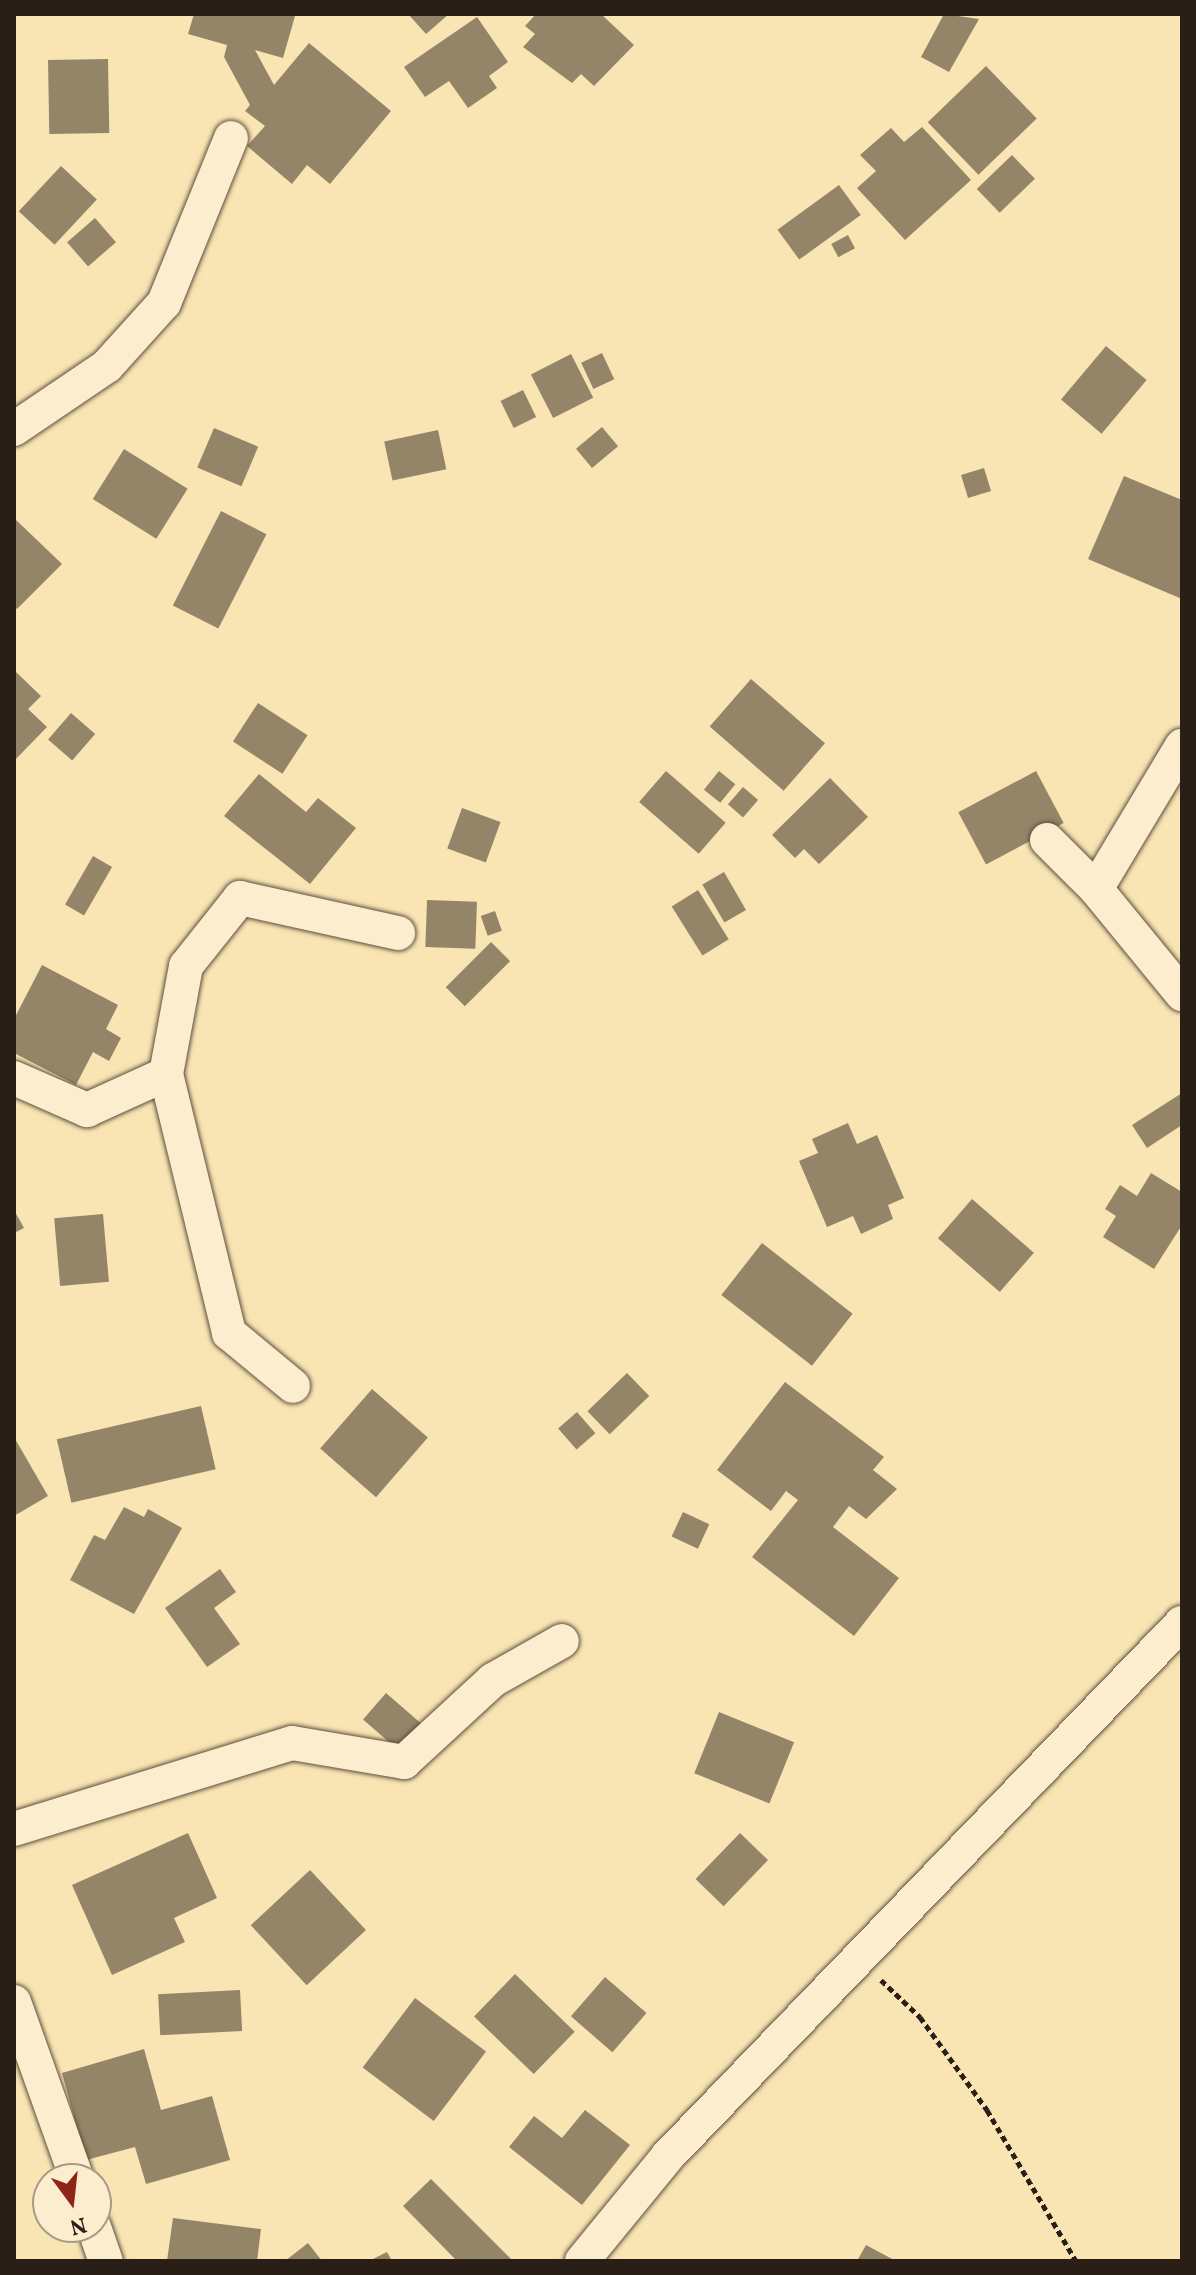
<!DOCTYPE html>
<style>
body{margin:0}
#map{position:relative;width:1196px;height:2275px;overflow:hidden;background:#f9e4b3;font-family:Vollkorn,serif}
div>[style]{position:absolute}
.building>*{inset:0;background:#958568;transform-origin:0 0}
.path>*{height:5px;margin-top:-2.5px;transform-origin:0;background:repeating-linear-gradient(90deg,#291f17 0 6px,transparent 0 10px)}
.roads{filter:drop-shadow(0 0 2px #5d503e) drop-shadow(0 0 2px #5d503e)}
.street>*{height:34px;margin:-17px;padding:0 17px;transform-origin:17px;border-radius:17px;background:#fbedce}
span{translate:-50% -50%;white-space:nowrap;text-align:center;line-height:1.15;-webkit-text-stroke:6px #fbedce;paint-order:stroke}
.frame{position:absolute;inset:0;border:16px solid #291f17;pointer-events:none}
.north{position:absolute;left:32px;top:2163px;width:80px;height:80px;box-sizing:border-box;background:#fbedce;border:2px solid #a79b85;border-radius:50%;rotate:165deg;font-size:22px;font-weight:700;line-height:32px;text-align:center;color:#291f17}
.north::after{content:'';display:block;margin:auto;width:28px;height:36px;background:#8f2418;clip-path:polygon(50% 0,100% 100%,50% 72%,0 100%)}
</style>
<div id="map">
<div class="building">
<i style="clip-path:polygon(194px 14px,295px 16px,283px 58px,255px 50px,274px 85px,309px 43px,391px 111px,330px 184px,307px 165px,292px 184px,247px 146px,265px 126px,245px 111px,250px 105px,224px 57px,227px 45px,188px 34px)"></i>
<i style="clip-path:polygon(408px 14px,449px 14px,426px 34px)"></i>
<i style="clip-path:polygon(536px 14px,601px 14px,634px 45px,594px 86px,581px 74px,572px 83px,523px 47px,535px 34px,525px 26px)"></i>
<i style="clip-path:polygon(944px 14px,979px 19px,949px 72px,921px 57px)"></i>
<i style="clip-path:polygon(477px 17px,508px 62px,489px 76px,497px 88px,468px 108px,449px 81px,425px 97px,404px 67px)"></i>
<i style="left:108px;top:59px;width:74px;height:60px;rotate:89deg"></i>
<i style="left:986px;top:66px;width:73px;height:81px;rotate:46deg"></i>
<i style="clip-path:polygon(922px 127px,971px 180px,905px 240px,857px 188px,876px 171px,860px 155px,891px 128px,904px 142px)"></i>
<i style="left:1012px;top:155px;width:33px;height:49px;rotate:46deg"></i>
<i style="left:61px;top:166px;width:49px;height:62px;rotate:43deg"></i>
<i style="left:839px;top:185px;width:37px;height:76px;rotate:54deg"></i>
<i style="left:95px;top:218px;width:32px;height:37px;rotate:49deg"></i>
<i style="left:848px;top:235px;width:15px;height:19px;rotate:62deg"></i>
<i style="left:1106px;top:346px;width:53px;height:70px;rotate:40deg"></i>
<i style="left:602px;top:353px;width:29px;height:23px;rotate:65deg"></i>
<i style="left:571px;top:354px;width:49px;height:45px;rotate:63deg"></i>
<i style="left:523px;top:390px;width:30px;height:25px;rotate:64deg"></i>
<i style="left:602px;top:427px;width:25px;height:34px;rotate:50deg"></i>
<i style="left:214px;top:428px;width:48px;height:43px;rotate:23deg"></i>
<i style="left:438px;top:430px;width:40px;height:55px;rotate:78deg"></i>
<i style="left:124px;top:449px;width:75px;height:59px;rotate:32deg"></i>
<i style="left:984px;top:468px;width:24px;height:24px;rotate:73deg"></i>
<i style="clip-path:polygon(1124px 476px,1182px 500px,1182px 599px,1088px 559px)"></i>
<i style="left:221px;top:511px;width:51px;height:106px;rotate:27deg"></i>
<i style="clip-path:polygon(14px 518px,62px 564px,17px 609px,14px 607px)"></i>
<i style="clip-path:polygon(16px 672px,41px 696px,28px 709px,47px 727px,14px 761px)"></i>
<i style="left:751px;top:679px;width:98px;height:63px;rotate:41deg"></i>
<i style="left:258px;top:703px;width:59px;height:46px;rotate:33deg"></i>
<i style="left:71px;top:713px;width:32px;height:35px;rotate:41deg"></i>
<i style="left:666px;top:771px;width:79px;height:41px;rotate:41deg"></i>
<i style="left:719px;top:771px;width:21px;height:24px;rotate:39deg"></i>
<i style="left:1036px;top:771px;width:59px;height:88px;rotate:62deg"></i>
<i style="clip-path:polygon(259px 774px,306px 812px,318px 798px,356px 828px,310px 884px,224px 816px)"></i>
<i style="clip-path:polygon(830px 778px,868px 817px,819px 864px,804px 849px,795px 858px,772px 835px)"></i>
<i style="left:743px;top:787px;width:20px;height:23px;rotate:41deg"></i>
<i style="left:462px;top:808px;width:41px;height:43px;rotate:20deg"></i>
<i style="left:93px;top:856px;width:22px;height:56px;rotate:30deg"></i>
<i style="left:724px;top:872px;width:44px;height:25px;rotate:60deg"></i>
<i style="left:698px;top:890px;width:58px;height:31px;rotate:58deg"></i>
<i style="left:427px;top:900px;width:50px;height:47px;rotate:2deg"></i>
<i style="left:495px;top:911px;width:21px;height:15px;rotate:71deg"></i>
<i style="left:491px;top:942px;width:27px;height:64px;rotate:45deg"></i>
<i style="clip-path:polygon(42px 965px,118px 1005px,106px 1029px,121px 1038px,109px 1061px,93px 1052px,76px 1085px,14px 1053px,14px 1019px)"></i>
<i style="clip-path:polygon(1182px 1093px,1182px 1125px,1147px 1148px,1132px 1125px)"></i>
<i style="clip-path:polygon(848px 1123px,857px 1144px,877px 1135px,904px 1198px,888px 1205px,893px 1219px,861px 1234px,853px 1216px,827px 1227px,799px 1161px,818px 1153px,812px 1139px)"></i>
<i style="clip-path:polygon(1151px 1173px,1182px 1192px,1182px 1225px,1154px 1269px,1103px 1237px,1116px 1216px,1105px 1209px,1120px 1185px,1137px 1196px)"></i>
<i style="left:972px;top:1199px;width:82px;height:52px;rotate:41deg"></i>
<i style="clip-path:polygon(14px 1210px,24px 1228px,14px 1233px)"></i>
<i style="left:103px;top:1214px;width:68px;height:49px;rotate:85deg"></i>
<i style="left:762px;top:1243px;width:115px;height:66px;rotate:38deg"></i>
<i style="left:627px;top:1373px;width:32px;height:55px;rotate:46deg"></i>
<i style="clip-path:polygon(785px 1382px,884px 1457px,873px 1470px,897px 1489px,866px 1519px,849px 1506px,833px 1527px,899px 1578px,854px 1636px,752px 1557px,798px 1500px,786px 1491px,771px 1511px,717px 1470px)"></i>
<i style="left:372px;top:1389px;width:74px;height:79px;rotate:41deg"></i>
<i style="left:201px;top:1406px;width:65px;height:148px;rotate:77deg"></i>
<i style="left:577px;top:1412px;width:28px;height:25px;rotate:49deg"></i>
<i style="clip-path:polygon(14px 1437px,48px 1496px,14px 1516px)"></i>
<i style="clip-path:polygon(124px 1507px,144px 1517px,148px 1509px,182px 1528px,134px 1614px,70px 1580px,94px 1535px,105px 1540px)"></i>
<i style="left:683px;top:1512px;width:29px;height:27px;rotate:25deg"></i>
<i style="clip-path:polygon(220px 1569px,236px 1592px,214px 1608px,240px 1644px,207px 1667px,165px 1608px)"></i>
<i style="left:386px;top:1693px;width:50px;height:35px;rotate:41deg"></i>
<i style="left:719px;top:1712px;width:81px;height:66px;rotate:22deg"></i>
<i style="clip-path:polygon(188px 1833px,217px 1898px,174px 1918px,185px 1942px,112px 1975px,72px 1885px)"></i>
<i style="left:740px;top:1833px;width:39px;height:64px;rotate:44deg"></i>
<i style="left:310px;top:1870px;width:82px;height:81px;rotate:47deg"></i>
<i style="left:515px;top:1974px;width:83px;height:59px;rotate:44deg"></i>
<i style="left:605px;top:1977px;width:55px;height:52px;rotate:41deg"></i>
<i style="left:240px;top:1990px;width:41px;height:82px;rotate:87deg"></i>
<i style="left:415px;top:1998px;width:89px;height:87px;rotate:37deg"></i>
<i style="clip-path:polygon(144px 2049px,161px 2110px,212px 2096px,230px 2160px,146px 2184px,135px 2147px,86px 2160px,62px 2073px)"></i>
<i style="clip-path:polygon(585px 2110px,630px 2145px,582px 2205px,509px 2147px,534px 2116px,562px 2138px)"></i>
<i style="clip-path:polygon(431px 2179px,513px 2261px,457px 2261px,403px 2206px)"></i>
<i style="clip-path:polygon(173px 2218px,261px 2229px,257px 2261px,167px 2261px)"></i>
<i style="clip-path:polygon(308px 2243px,322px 2261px,285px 2261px)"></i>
<i style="clip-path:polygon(866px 2245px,896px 2261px,857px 2261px)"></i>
<i style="clip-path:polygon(387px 2252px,392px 2261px,369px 2261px)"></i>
</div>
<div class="path">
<i style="left:881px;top:1980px;width:54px;rotate:43.5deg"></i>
<i style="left:920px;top:2017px;width:115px;rotate:54.2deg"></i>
<i style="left:987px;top:2110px;width:175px;rotate:59.5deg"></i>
</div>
<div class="roads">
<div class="street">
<i style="left:14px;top:429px;width:112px;rotate:-34.1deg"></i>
<i style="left:107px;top:366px;width:85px;rotate:-47.9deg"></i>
<i style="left:164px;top:303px;width:178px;rotate:-67.9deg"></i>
<i style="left:1047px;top:840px;width:69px;rotate:45deg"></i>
<i style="left:1096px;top:889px;width:136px;rotate:50.7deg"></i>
<i style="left:1096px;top:889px;width:167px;rotate:-59deg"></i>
<i style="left:166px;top:1074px;width:110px;rotate:-79.5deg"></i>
<i style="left:186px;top:966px;width:87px;rotate:-51.5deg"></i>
<i style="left:240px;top:898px;width:162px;rotate:12.5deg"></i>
<i style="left:14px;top:1078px;width:80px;rotate:23.7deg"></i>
<i style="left:87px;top:1110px;width:87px;rotate:-24.5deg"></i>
<i style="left:166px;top:1074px;width:267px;rotate:76.3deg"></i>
<i style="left:229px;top:1333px;width:83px;rotate:39.6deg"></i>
<i style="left:14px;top:1829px;width:291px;rotate:-17.2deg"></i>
<i style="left:292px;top:1743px;width:114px;rotate:9.6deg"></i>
<i style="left:404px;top:1762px;width:121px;rotate:-42.7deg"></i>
<i style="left:493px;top:1680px;width:79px;rotate:-29.5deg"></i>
<i style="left:14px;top:2002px;width:188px;rotate:70.4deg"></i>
<i style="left:94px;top:2227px;width:36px;rotate:71deg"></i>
<i style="left:582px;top:2261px;width:134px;rotate:-50.7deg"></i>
<i style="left:667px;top:2157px;width:742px;rotate:-46.04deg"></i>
</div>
</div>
<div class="frame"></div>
<div class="north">N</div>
</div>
